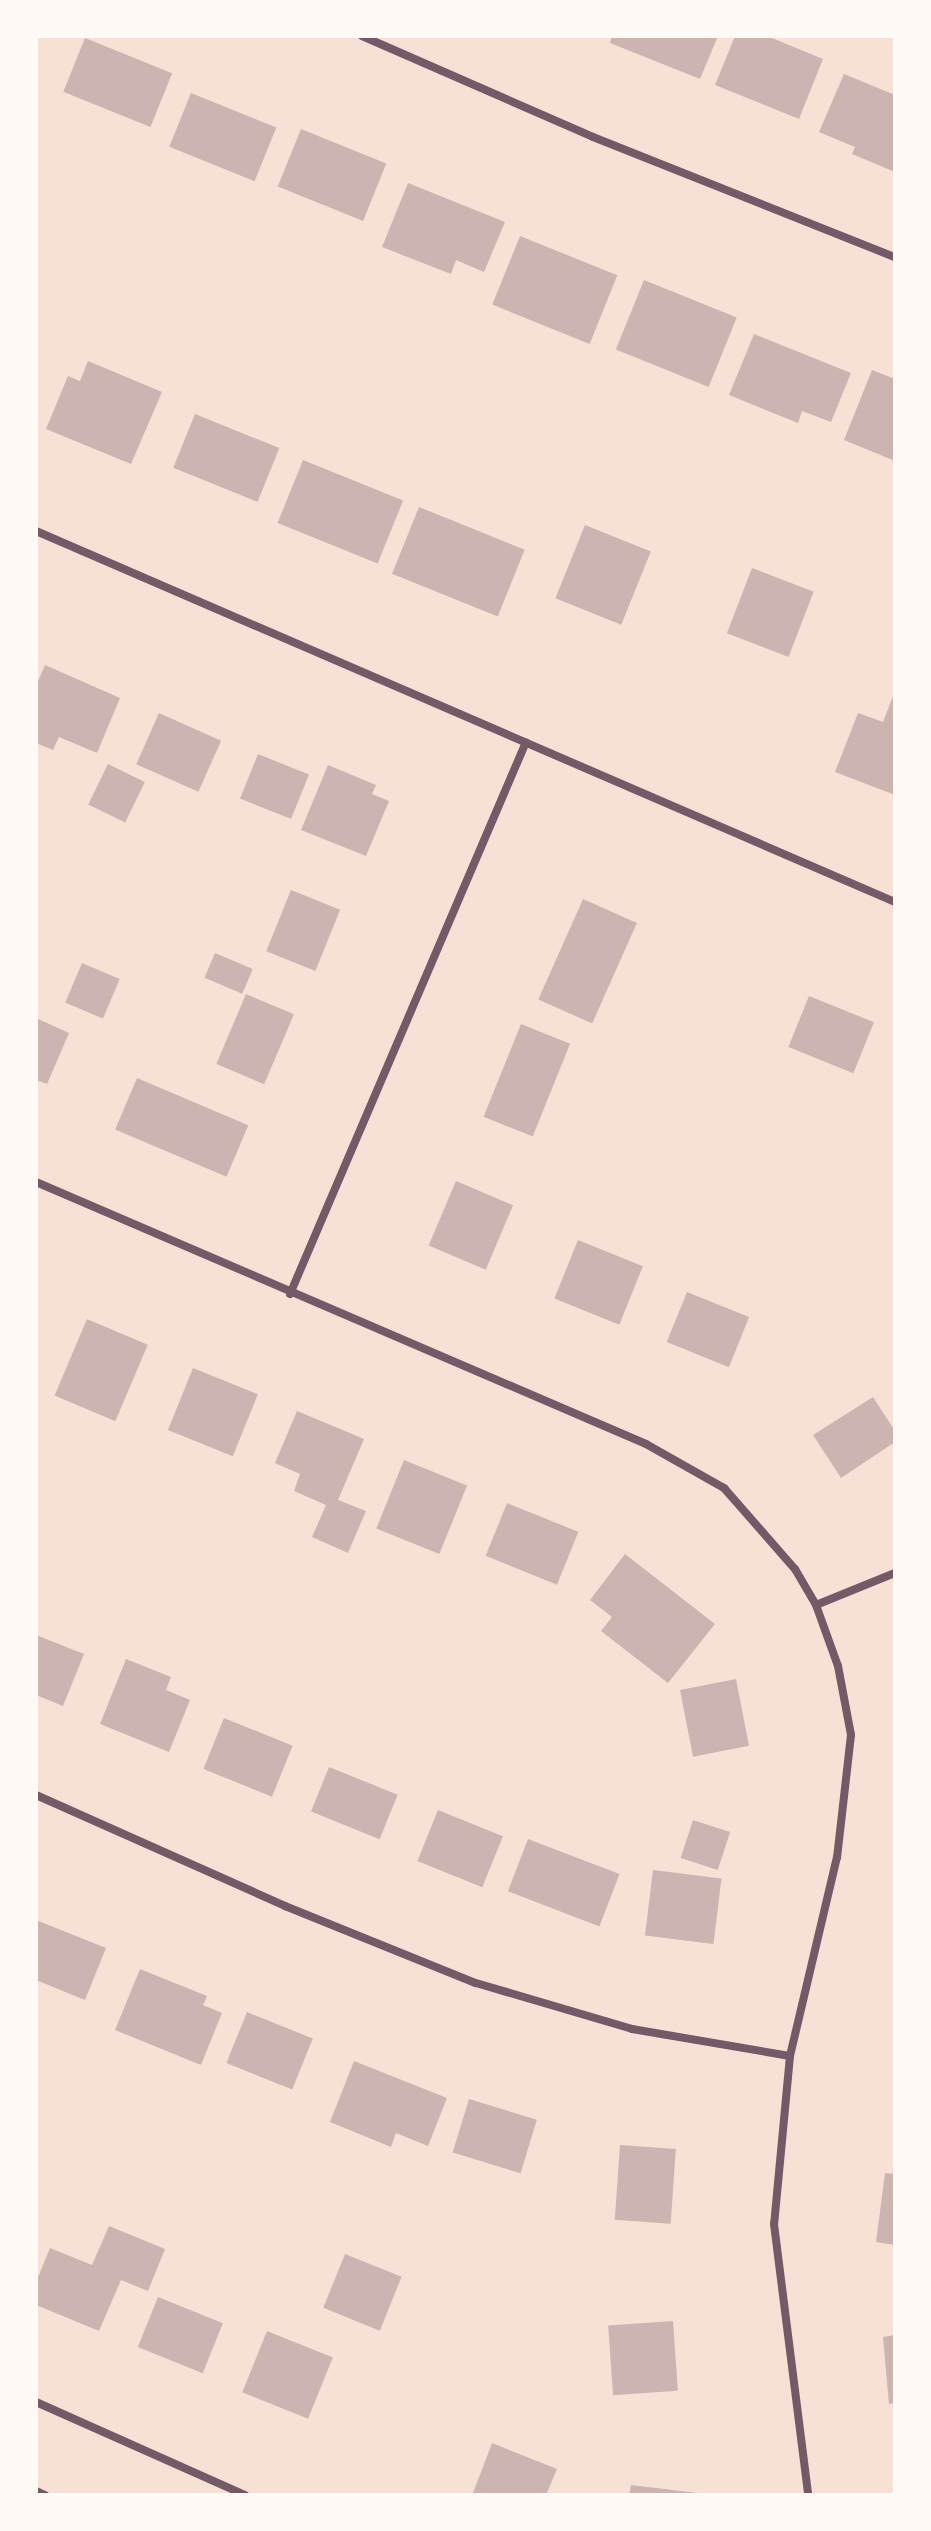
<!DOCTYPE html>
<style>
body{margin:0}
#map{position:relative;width:931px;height:2531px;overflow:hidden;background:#f7e1d7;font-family:Signika,sans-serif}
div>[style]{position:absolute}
.building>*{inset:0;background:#ccb4b1;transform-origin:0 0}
.minor>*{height:8px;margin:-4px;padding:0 4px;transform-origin:4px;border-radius:4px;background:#755966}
span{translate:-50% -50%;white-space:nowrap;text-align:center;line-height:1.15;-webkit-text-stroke:8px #fffaf5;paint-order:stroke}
.frame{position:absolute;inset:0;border:38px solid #fffaf5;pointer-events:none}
</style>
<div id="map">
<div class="building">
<i style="clip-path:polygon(612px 36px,718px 36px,700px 79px,610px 43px)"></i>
<i style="clip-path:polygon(735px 36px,767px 36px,823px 59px,799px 119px,715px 85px)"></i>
<i style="left:85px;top:38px;width:94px;height:58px;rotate:22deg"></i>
<i style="clip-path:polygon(844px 74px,895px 95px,895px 172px,852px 154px,855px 147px,819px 132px)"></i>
<i style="left:191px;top:93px;width:92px;height:58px;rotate:22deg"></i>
<i style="left:301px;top:129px;width:92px;height:62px;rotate:22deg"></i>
<i style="clip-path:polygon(408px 183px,505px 222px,484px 272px,456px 260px,451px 274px,382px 247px)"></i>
<i style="left:520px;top:236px;width:105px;height:74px;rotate:22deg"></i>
<i style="left:644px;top:280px;width:100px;height:75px;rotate:22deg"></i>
<i style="clip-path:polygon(754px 334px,851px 373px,831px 422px,802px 411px,798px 423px,729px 395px)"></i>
<i style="clip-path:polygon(88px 361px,162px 392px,131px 464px,46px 429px,68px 376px,80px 381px)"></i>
<i style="clip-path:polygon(872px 370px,895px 379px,895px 461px,844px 440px)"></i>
<i style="left:195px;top:414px;width:91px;height:58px;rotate:22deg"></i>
<i style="left:303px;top:460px;width:108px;height:68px;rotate:22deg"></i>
<i style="left:419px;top:507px;width:114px;height:72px;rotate:22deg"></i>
<i style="left:585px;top:525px;width:71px;height:79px;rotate:22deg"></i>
<i style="left:752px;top:568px;width:66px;height:70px;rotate:21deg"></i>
<i style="clip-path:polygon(45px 665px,120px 698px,97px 753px,59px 737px,53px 750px,36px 743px,36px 686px)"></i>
<i style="clip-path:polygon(895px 691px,895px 795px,835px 772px,858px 713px,883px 722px)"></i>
<i style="left:159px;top:713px;width:68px;height:56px;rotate:24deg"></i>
<i style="left:258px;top:754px;width:55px;height:48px;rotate:22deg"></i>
<i style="left:108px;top:764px;width:41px;height:45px;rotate:26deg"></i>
<i style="clip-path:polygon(328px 765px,376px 785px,372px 794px,389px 801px,366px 856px,301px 830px)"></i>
<i style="left:291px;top:890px;width:53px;height:66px;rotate:22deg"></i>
<i style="left:583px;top:899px;width:59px;height:110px;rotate:24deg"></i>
<i style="left:215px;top:953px;width:41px;height:27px;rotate:23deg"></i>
<i style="left:82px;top:963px;width:41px;height:43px;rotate:23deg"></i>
<i style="left:246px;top:994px;width:52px;height:76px;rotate:23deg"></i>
<i style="left:809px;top:996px;width:70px;height:55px;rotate:22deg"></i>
<i style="clip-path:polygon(36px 1018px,69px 1033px,47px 1084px,36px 1080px)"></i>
<i style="left:521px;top:1024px;width:53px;height:100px;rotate:22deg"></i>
<i style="left:137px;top:1078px;width:121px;height:56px;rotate:23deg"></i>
<i style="left:456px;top:1181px;width:62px;height:70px;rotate:23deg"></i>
<i style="left:578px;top:1240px;width:70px;height:63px;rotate:22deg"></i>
<i style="left:687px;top:1292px;width:67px;height:54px;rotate:22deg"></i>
<i style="left:87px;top:1319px;width:66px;height:83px;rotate:23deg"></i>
<i style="left:193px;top:1368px;width:70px;height:67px;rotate:22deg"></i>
<i style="clip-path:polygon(873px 1397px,895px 1431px,895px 1442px,841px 1478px,813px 1435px)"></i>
<i style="clip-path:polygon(297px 1411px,364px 1439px,338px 1500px,366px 1511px,348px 1553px,312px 1537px,326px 1505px,294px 1491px,300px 1474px,275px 1463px)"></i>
<i style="left:404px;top:1460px;width:68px;height:74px;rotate:22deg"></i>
<i style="left:507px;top:1503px;width:77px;height:57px;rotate:22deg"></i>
<i style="clip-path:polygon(625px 1554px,715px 1624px,668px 1683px,601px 1631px,612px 1617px,590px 1600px)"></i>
<i style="clip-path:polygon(36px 1635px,84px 1654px,63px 1706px,36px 1695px)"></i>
<i style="clip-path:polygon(126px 1659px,171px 1677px,166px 1690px,190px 1700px,169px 1752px,100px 1724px)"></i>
<i style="left:736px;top:1679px;width:68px;height:57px;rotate:79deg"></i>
<i style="left:224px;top:1718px;width:74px;height:55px;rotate:22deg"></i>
<i style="left:329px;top:1767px;width:74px;height:48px;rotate:22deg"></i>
<i style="left:438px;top:1810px;width:70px;height:55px;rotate:22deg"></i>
<i style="left:693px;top:1820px;width:39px;height:40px;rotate:18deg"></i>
<i style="left:528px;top:1839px;width:98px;height:56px;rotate:21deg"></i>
<i style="left:653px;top:1870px;width:69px;height:66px;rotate:7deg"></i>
<i style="clip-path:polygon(36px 1920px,106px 1948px,85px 2000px,36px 1980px)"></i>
<i style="clip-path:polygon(140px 1969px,207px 1996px,203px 2005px,222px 2013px,201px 2065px,115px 2030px)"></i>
<i style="left:247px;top:2012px;width:71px;height:55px;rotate:22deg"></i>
<i style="clip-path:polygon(354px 2061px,447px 2098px,428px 2146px,396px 2133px,391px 2147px,330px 2122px)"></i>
<i style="left:469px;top:2099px;width:71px;height:56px;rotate:17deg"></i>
<i style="left:620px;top:2145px;width:56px;height:75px;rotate:4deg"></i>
<i style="clip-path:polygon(885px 2173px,895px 2174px,895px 2245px,876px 2242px)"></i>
<i style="clip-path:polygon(109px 2226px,165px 2249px,148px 2291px,121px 2280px,99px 2331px,36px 2305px,36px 2282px,50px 2248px,92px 2265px)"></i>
<i style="left:345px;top:2254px;width:61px;height:58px;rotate:22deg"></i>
<i style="left:158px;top:2297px;width:70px;height:54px;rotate:22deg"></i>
<i style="left:673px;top:2321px;width:70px;height:65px;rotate:86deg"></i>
<i style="left:267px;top:2331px;width:71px;height:66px;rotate:22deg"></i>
<i style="clip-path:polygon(895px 2335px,895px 2403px,889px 2404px,883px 2337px)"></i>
<i style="clip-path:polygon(492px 2443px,557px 2469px,546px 2495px,473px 2493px)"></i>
<i style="clip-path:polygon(631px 2485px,698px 2493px,698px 2495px,629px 2495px)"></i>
</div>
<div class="minor">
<i style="left:362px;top:36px;width:252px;rotate:23.6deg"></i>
<i style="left:593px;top:137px;width:325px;rotate:21.7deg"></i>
<i style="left:36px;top:531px;width:936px;rotate:23.36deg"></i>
<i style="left:36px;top:1182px;width:664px;rotate:23.24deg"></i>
<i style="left:646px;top:1444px;width:90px;rotate:29.4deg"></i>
<i style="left:724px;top:1488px;width:108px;rotate:48.8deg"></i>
<i style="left:795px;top:1569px;width:42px;rotate:59.7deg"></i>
<i style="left:816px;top:1605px;width:65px;rotate:70.2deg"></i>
<i style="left:838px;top:1666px;width:70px;rotate:79.3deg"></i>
<i style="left:851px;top:1735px;width:123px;rotate:96.5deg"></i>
<i style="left:837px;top:1857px;width:204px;rotate:103.3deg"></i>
<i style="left:790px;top:2056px;width:169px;rotate:95.4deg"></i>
<i style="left:774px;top:2224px;width:273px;rotate:82.8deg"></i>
<i style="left:290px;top:1294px;width:600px;rotate:-66.85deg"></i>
<i style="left:816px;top:1605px;width:85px;rotate:-22.1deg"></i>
<i style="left:36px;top:1795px;width:273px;rotate:24deg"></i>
<i style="left:285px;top:1906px;width:206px;rotate:22deg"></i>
<i style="left:476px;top:1983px;width:163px;rotate:16.4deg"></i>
<i style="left:632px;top:2029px;width:160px;rotate:9.7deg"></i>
<i style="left:36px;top:2402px;width:229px;rotate:24deg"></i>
<i style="left:36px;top:2491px;width:10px;rotate:24deg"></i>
</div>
<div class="frame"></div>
</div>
